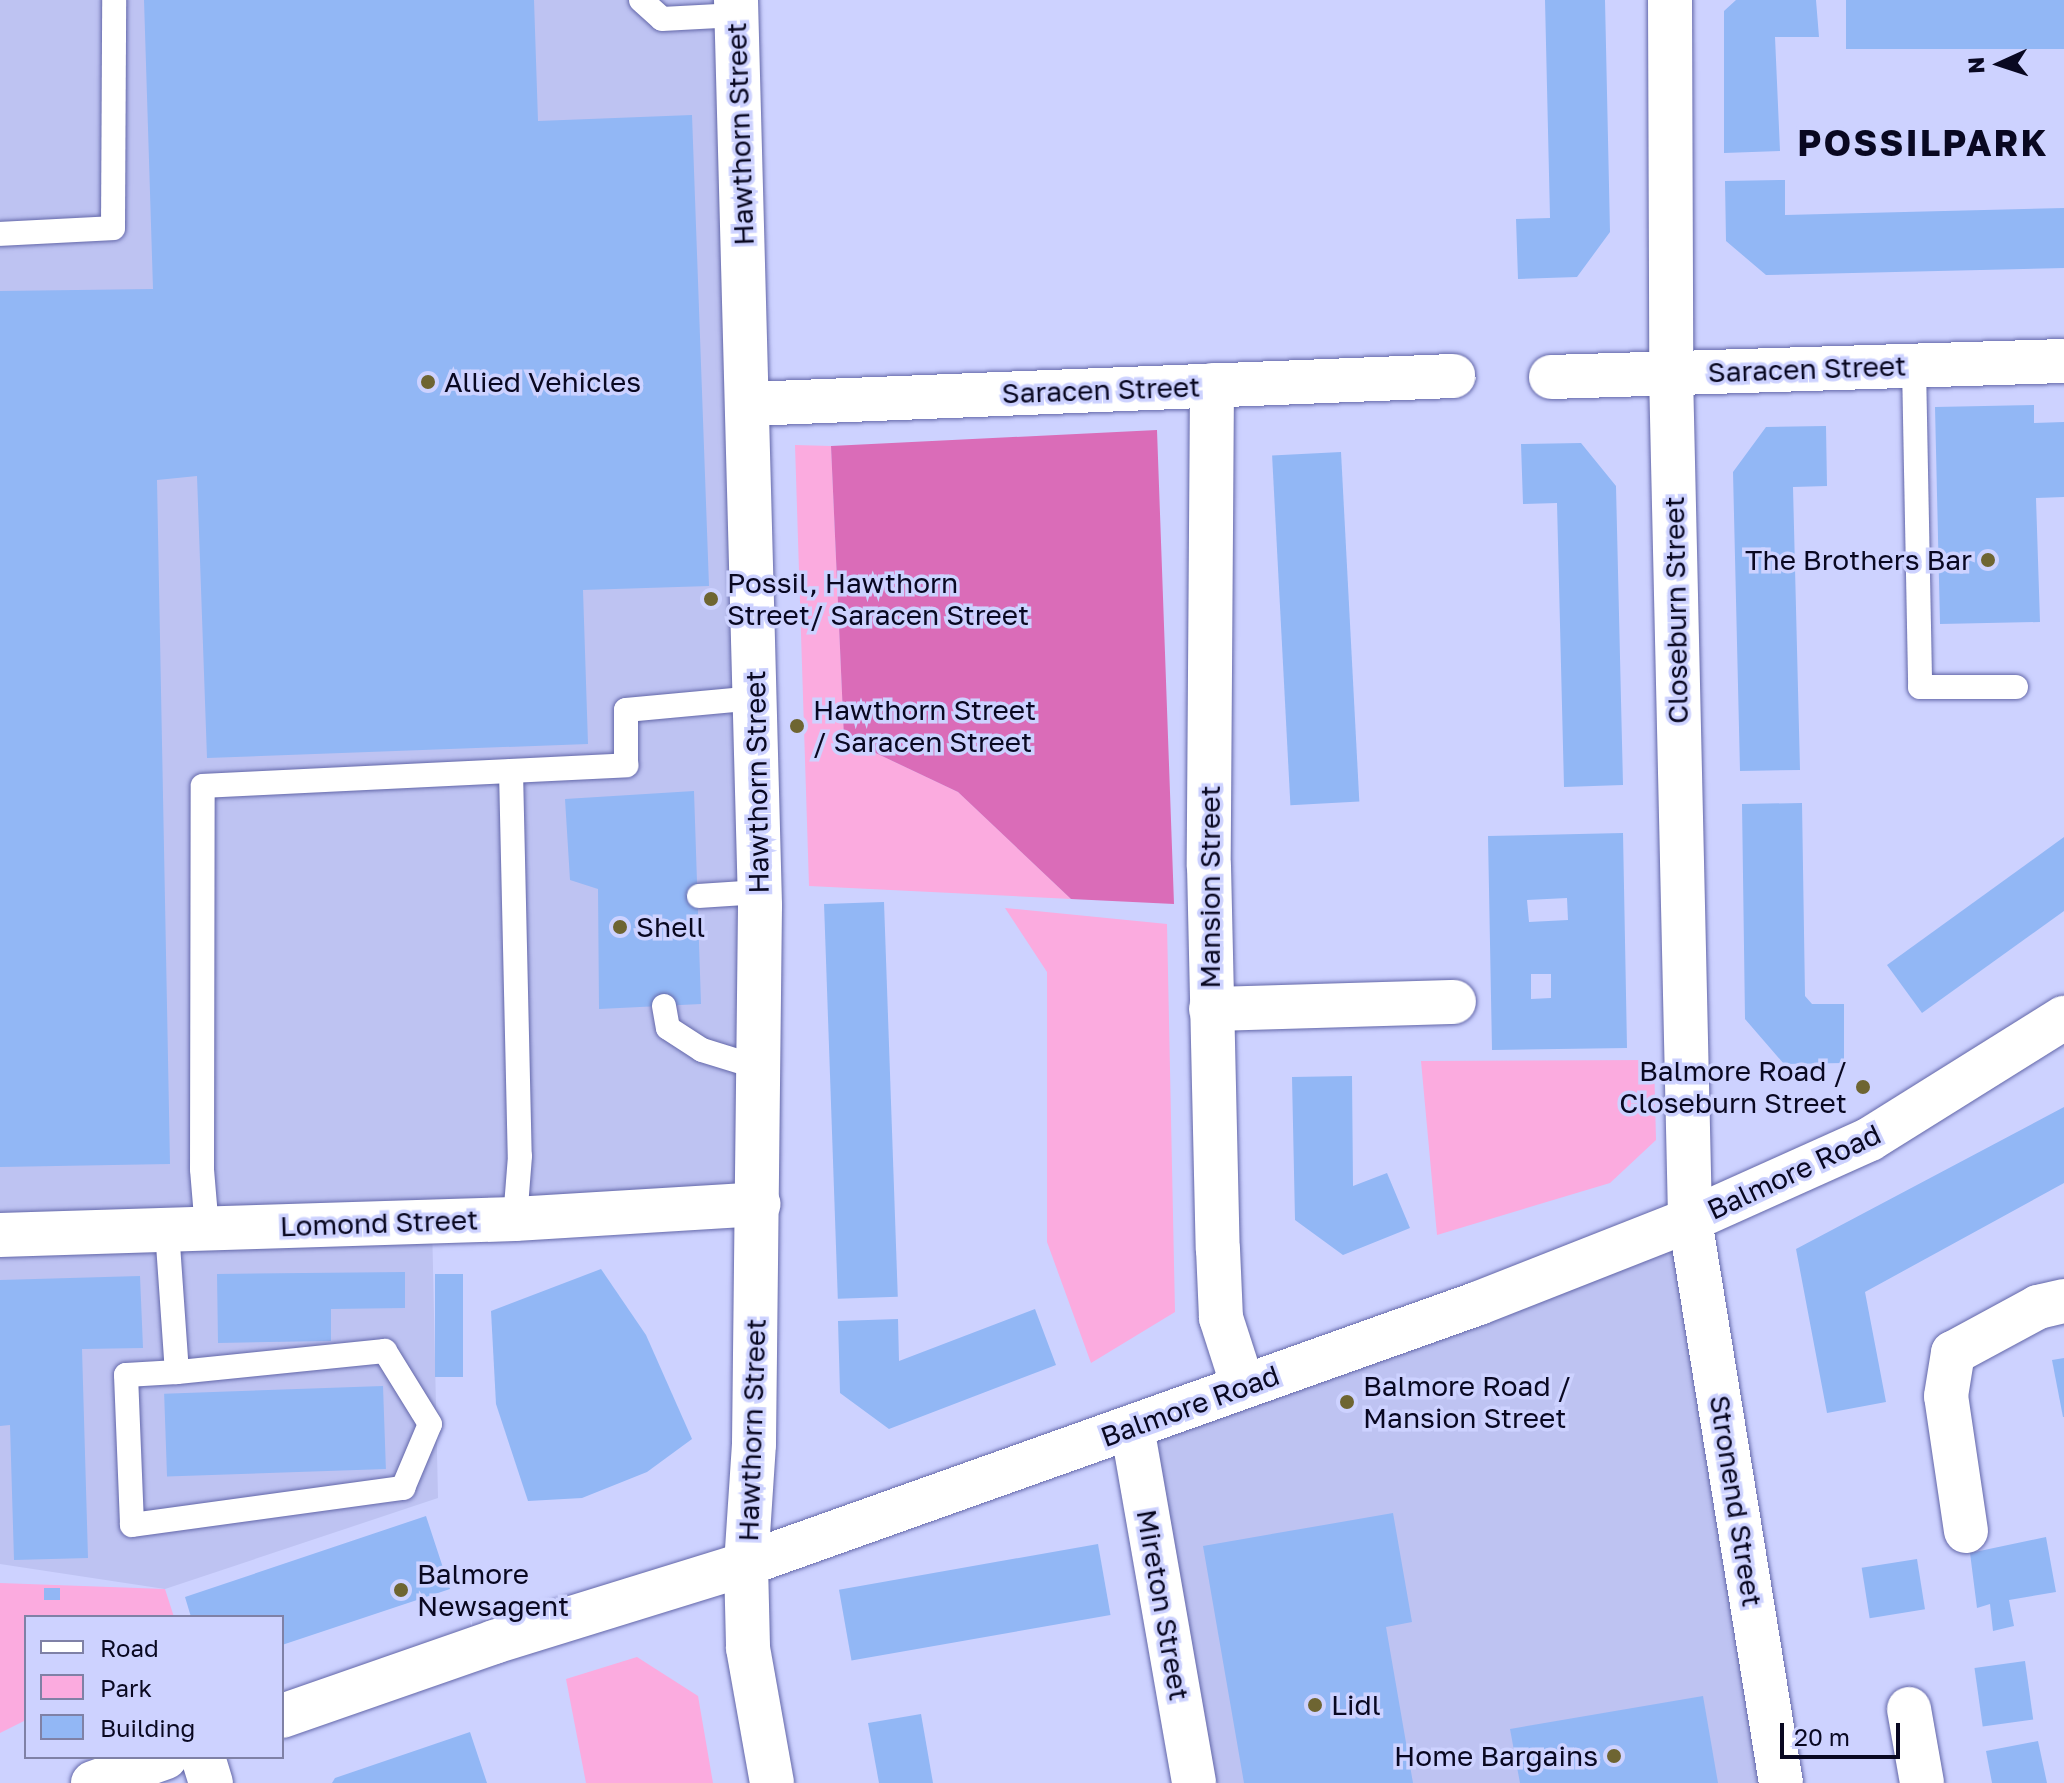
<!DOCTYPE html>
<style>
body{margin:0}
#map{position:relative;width:2064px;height:1783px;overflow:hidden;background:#cdd2ff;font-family:"Golos Text",sans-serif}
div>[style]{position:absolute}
.built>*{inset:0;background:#bec3f2}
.green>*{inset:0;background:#fbabdf}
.forest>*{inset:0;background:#da6cb8}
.building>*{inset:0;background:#92b7f5;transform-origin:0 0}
.roads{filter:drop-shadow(0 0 2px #6367a9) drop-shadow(0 0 2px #6367a9)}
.lane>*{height:24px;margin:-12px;padding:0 12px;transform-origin:12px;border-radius:12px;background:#fff}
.street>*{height:44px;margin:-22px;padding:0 22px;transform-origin:22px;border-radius:22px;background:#fff}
.secondary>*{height:44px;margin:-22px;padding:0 22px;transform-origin:22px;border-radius:22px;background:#fff}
.primary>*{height:44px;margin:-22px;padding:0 22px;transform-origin:22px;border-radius:22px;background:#fff}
.dots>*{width:22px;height:22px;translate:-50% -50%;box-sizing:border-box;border:4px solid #cdd2ff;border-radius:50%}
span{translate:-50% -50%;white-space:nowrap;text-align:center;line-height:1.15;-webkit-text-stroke:7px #cdd2ff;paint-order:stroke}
.street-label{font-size:28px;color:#090821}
.poi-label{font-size:28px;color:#090821}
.left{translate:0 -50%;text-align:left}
.right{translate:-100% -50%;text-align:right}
.district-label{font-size:36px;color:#090821;font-weight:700;letter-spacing:2px}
.legend{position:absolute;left:24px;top:1615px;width:260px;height:144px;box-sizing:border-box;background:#cdd2ff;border:2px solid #7f81a6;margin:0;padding:10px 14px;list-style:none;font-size:24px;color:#090821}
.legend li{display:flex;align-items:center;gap:16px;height:40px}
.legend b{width:40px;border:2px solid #7f81a6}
.north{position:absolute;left:1960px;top:24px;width:80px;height:80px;-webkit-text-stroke:6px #cdd2ff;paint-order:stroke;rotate:267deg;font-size:22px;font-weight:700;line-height:32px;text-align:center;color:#090821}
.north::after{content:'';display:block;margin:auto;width:28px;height:36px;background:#090821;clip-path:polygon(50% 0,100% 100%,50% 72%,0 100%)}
.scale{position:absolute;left:1780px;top:1723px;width:120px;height:36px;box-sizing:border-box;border:4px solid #090821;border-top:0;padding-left:10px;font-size:24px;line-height:28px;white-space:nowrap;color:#090821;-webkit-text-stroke:6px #cdd2ff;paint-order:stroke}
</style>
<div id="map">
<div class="built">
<i style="clip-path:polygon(0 0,736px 0,759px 1204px,432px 1222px,438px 1498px,165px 1589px,0 1564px)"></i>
<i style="clip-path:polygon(1692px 1192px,1783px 1783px,1210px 1783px,1143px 1417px,1406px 1333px)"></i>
</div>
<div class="green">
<i style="clip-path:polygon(795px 445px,831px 446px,844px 738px,958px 792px,1071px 899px,809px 886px)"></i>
<i style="clip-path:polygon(1005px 908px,1167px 924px,1175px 1312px,1091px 1363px,1047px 1242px,1047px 972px)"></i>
<i style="clip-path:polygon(1654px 1060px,1656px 1140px,1610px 1183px,1437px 1235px,1421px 1061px)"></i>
<i style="clip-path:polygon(0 1583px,165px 1589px,174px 1617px,26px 1617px,26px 1720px,0 1733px)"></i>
<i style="clip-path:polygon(637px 1657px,698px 1696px,713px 1783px,586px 1783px,566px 1679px)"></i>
</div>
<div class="forest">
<i style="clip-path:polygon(1157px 430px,1174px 904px,1071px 899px,958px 792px,844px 738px,831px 446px)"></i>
</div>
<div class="building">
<i style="clip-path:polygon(144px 0,534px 0,538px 121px,692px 115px,709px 586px,583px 590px,588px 744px,207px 758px,197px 476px,157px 480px,170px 1164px,0 1167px,0 291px,153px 289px)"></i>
<i style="clip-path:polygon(1545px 0,1605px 0,1610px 232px,1577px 277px,1518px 279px,1516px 219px,1550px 218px)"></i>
<i style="clip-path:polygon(1736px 0,1816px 0,1819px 37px,1775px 37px,1780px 151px,1724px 153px,1724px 11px)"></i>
<i style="left:1846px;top:0;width:218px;height:49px"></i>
<i style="clip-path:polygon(1785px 180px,1785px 215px,2064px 208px,2064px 268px,1766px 275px,1726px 241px,1725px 181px)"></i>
<i style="clip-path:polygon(2034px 405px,2034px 423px,2064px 422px,2064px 497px,2036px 498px,2040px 622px,1940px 624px,1935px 407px)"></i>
<i style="clip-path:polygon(1826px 426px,1827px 486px,1793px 487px,1800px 770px,1740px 771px,1733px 472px,1766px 427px)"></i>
<i style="clip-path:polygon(1581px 443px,1616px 486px,1623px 785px,1564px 787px,1557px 503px,1523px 504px,1521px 444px)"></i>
<i style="left:1341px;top:452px;width:350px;height:69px;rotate:87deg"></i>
<i style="clip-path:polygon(694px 791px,701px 1004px,599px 1009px,598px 889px,570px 880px,565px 799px)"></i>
<i style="clip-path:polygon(1802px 803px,1805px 996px,1812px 1004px,1844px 1004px,1844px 1063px,1784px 1064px,1745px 1019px,1742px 804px)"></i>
<i style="clip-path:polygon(evenodd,1623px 833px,1627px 1048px,1492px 1050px,1488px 836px,1623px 833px,1567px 898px,1568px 920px,1529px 922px,1527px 900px,1567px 898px,1623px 833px,1531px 974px,1551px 974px,1551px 998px,1531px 999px,1531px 974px)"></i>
<i style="clip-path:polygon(2064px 837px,2064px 911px,1922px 1013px,1887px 965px)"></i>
<i style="left:884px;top:902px;width:395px;height:60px;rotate:88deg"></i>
<i style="clip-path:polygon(1352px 1076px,1353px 1186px,1387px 1173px,1410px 1228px,1343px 1255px,1295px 1220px,1292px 1077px)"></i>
<i style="clip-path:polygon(2064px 1107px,2064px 1183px,1865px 1292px,1886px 1402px,1827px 1413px,1796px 1249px)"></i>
<i style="clip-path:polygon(601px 1269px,646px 1335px,692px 1439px,647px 1472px,582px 1498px,528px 1501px,496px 1404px,491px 1311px)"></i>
<i style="clip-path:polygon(405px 1272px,405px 1308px,331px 1309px,331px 1341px,218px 1343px,217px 1274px)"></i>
<i style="left:435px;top:1274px;width:28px;height:103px"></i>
<i style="clip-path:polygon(140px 1276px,143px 1348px,82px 1349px,88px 1558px,14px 1560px,10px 1425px,0 1426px,0 1280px)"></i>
<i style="clip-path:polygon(1035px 1309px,1056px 1365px,889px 1429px,840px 1393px,838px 1321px,898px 1319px,899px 1361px)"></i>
<i style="clip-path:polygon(2064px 1358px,2064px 1417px,2063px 1417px,2052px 1360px)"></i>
<i style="left:383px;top:1386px;width:83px;height:219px;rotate:88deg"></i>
<i style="clip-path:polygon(1393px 1513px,1412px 1622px,1386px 1627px,1413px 1783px,1244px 1783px,1203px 1546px)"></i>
<i style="clip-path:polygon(426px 1516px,450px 1589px,282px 1645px,282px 1617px,191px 1617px,185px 1597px)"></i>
<i style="clip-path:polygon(2046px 1537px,2056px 1592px,2009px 1600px,2014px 1626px,1993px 1631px,1990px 1604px,1977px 1608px,1970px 1553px)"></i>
<i style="left:1098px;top:1544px;width:72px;height:263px;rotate:80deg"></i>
<i style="left:1917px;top:1559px;width:51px;height:56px;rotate:81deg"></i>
<i style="left:44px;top:1588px;width:16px;height:12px"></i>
<i style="left:2025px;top:1661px;width:59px;height:51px;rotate:82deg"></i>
<i style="clip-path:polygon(1703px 1696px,1718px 1783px,1520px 1783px,1510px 1729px)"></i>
<i style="clip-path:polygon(921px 1714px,933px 1783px,879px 1783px,868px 1723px)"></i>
<i style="clip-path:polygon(470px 1732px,487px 1783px,332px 1783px,335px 1778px)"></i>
<i style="clip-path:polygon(2038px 1741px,2047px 1783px,1992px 1783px,1986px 1751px)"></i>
</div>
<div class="roads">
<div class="lane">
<i style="left:641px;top:0;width:28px;rotate:42deg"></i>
<i style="left:662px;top:19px;width:75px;rotate:-3.1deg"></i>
<i style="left:0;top:234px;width:113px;rotate:-3deg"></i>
<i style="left:113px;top:228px;width:228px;rotate:-89.7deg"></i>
<i style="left:1914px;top:366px;width:321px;rotate:88.9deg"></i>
<i style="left:1920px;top:687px;width:96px"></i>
<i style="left:511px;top:771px;width:385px;rotate:88.7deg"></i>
<i style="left:520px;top:1156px;width:63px;rotate:94.5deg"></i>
<i style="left:699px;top:896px;width:60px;rotate:-3.8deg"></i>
<i style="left:664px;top:1006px;width:22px;rotate:80deg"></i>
<i style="left:668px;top:1028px;width:40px;rotate:32.9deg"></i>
<i style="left:702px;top:1050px;width:58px;rotate:17.2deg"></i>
<i style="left:207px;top:1229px;width:60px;rotate:-94.8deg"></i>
<i style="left:202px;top:1169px;width:383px;rotate:-89.9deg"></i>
<i style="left:203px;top:786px;width:424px;rotate:-2.8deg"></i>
<i style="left:626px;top:765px;width:55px;rotate:-90deg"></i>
<i style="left:626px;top:710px;width:130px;rotate:-5.3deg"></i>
<i style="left:167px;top:1230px;width:142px;rotate:86deg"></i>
<i style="left:177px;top:1372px;width:51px;rotate:176.6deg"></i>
<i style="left:126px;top:1375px;width:150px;rotate:87.7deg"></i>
<i style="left:132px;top:1525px;width:274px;rotate:-7.8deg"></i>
<i style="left:403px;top:1488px;width:69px;rotate:-67.1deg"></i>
<i style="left:430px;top:1424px;width:86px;rotate:-121.7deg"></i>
<i style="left:385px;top:1351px;width:209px;rotate:174.2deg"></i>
</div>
<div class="street">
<i style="left:1670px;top:0;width:373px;rotate:89.8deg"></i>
<i style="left:1671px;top:373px;width:847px;rotate:88.71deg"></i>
<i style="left:1690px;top:1220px;width:570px;rotate:80.82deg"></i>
<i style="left:1551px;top:377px;width:513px;rotate:-1.79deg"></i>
<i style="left:1212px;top:385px;width:481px;rotate:90.4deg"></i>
<i style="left:1209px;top:866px;width:383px;rotate:88.7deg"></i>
<i style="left:1218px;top:1249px;width:69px;rotate:87.5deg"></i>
<i style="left:1221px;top:1318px;width:71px;rotate:72.1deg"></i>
<i style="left:749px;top:404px;width:705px;rotate:-2.28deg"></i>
<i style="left:1211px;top:1009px;width:243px;rotate:-1.7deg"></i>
<i style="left:0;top:1235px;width:515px;rotate:-1.78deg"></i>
<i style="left:515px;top:1219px;width:244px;rotate:-3.5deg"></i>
<i style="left:1132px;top:1427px;width:361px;rotate:80.1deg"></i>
<i style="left:1966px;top:1531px;width:136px;rotate:-98.4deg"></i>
<i style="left:1946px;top:1396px;width:44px;rotate:-80.8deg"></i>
<i style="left:1953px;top:1353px;width:97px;rotate:-28.4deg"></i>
<i style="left:2038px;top:1307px;width:27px;rotate:-13deg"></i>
<i style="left:1909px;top:1709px;width:75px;rotate:80deg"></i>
<i style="left:203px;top:1757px;width:27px;rotate:73deg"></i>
</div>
<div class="secondary">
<i style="left:736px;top:0;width:906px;rotate:88.48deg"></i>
<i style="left:760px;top:906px;width:538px;rotate:90.64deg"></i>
<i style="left:754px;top:1444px;width:120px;rotate:93.8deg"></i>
<i style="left:746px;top:1564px;width:84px;rotate:88.6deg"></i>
<i style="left:748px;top:1648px;width:137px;rotate:79.9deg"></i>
</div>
<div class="primary">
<i style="left:282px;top:1716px;width:225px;rotate:-19.2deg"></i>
<i style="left:494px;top:1642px;width:264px;rotate:-17.2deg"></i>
<i style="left:746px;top:1564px;width:778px;rotate:-19.6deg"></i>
<i style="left:1479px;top:1303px;width:227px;rotate:-21.5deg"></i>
<i style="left:1690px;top:1220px;width:197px;rotate:-24.2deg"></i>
<i style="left:1870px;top:1139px;width:229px;rotate:-32deg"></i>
<i style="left:93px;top:1783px;width:77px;rotate:-19.6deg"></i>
</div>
</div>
<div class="dots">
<i style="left:428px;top:382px;background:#6e6532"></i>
<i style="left:1988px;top:560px;background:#6e6532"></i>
<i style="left:711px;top:599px;background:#6e6532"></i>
<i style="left:797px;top:726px;background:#6e6532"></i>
<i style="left:620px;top:927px;background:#6e6532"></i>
<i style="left:1863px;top:1087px;background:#6e6532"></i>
<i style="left:1347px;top:1402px;background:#6e6532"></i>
<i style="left:401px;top:1590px;background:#6e6532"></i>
<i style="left:1315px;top:1705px;background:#6e6532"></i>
<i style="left:1614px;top:1756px;background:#6e6532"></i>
</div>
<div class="street-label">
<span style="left:740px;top:134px;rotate:-92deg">Hawthorn Street</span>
<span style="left:1807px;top:369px;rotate:-2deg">Saracen Street</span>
<span style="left:1101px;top:390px;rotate:-2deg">Saracen Street</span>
<span style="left:1676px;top:610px;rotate:-91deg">Closeburn Street</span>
<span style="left:757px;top:782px;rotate:-91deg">Hawthorn Street</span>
<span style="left:1210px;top:887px;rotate:-90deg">Mansion Street</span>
<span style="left:1794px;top:1172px;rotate:-25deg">Balmore Road</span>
<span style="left:379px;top:1223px;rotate:-2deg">Lomond Street</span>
<span style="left:1190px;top:1406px;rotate:-20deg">Balmore Road</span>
<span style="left:752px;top:1430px;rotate:-88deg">Hawthorn Street</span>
<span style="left:1736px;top:1501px;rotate:81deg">Stronend Street</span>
<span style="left:1163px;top:1605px;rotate:80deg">Mireton Street</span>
</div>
<div class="poi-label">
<span class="left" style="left:444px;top:382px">Allied Vehicles</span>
<span class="right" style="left:1972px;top:560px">The Brothers Bar</span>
<span class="left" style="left:727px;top:599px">Possil, Hawthorn<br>Street/ Saracen Street</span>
<span class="left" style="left:813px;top:726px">Hawthorn Street<br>/ Saracen Street</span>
<span class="left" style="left:636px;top:927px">Shell</span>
<span class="right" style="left:1847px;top:1087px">Balmore Road /<br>Closeburn Street</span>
<span class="left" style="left:1363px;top:1402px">Balmore Road /<br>Mansion Street</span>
<span class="left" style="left:417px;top:1590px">Balmore<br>Newsagent</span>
<span class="left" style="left:1331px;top:1705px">Lidl</span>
<span class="right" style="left:1598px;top:1756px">Home Bargains</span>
</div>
<div class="district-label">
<span style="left:1923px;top:143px">POSSILPARK</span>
</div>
<ul class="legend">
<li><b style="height:10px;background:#fff"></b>Road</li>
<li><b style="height:22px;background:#fbabdf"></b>Park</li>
<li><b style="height:22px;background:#92b7f5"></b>Building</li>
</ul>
<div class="north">N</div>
<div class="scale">20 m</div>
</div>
